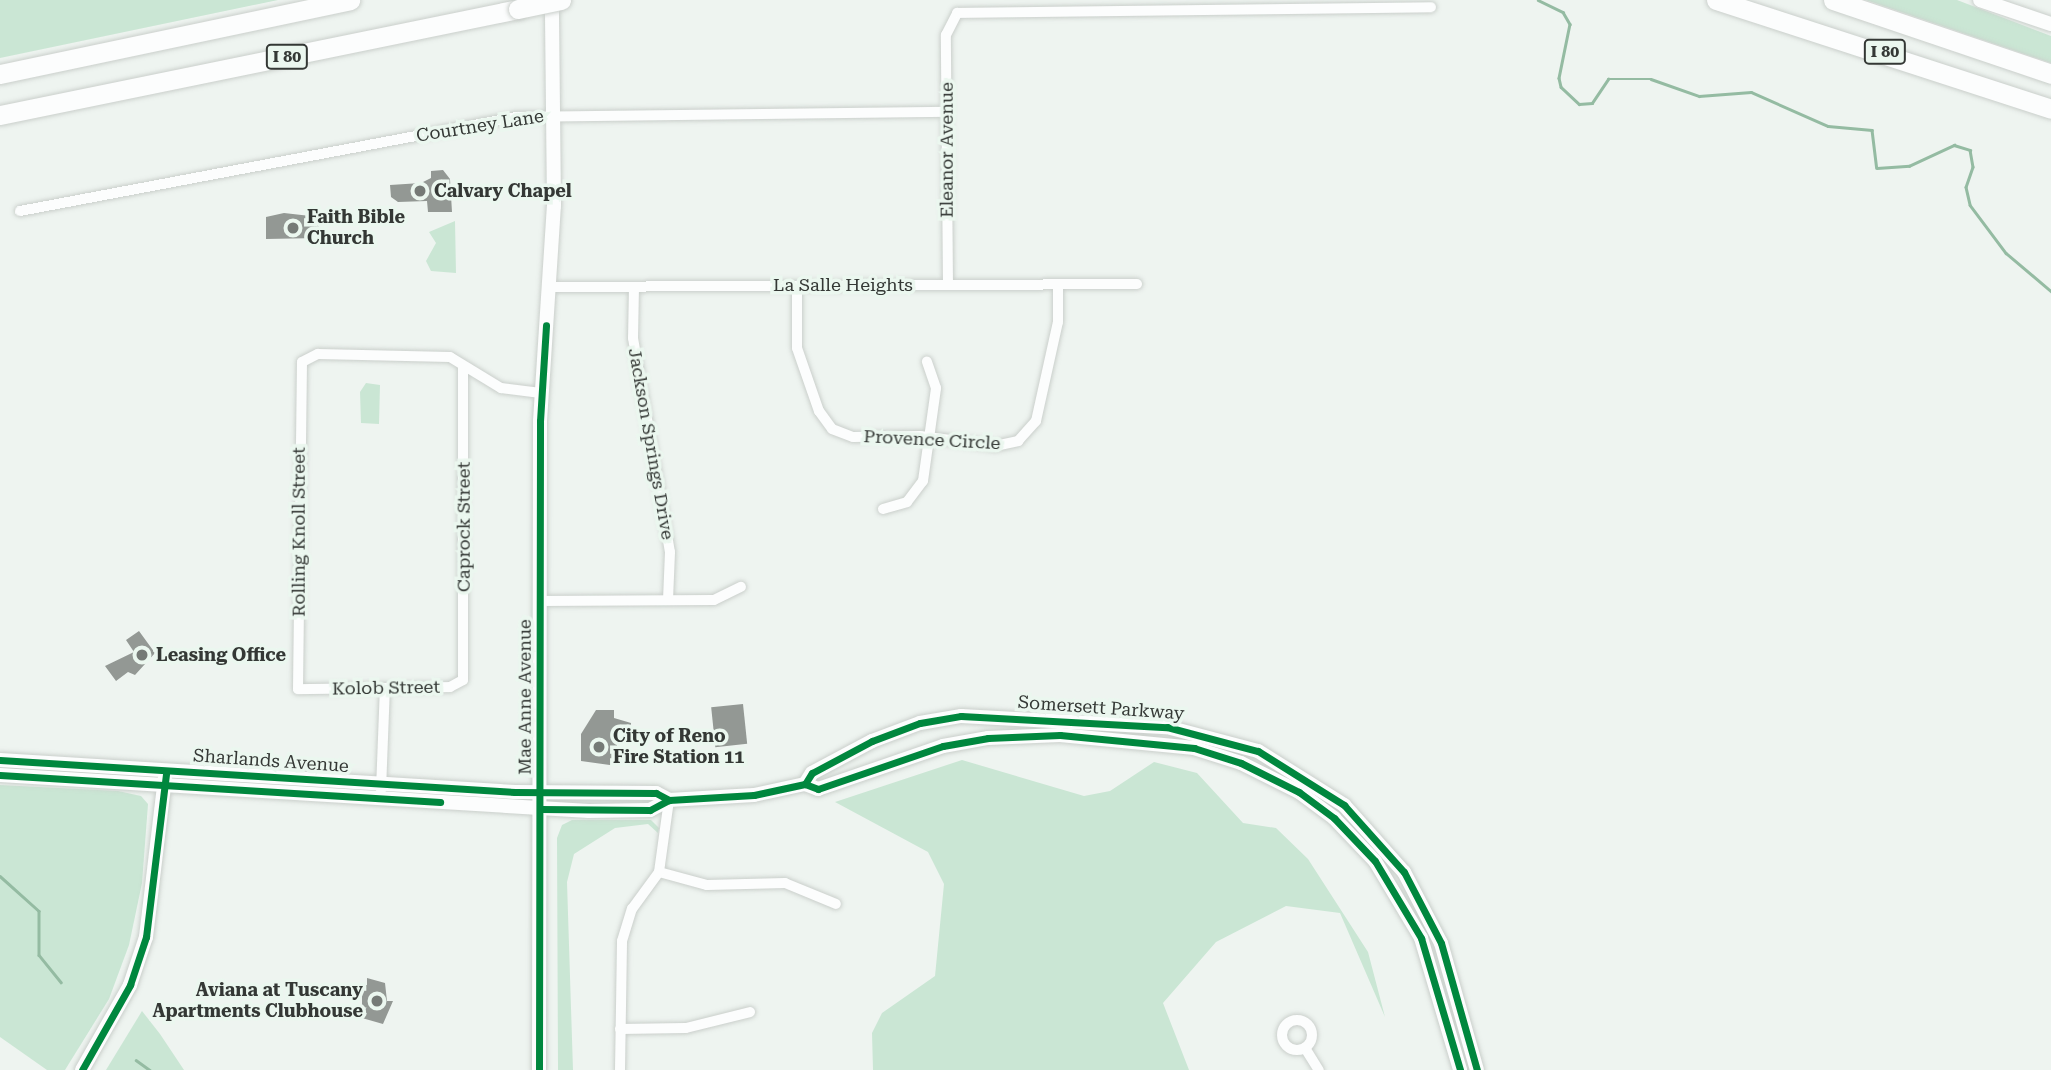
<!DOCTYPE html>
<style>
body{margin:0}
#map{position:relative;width:2051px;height:1070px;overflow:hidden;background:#eef4f0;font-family:"Roboto Serif",serif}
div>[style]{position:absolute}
.green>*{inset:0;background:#cae6d4}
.stream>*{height:2.5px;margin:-1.25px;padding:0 1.25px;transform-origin:1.25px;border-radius:1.25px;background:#94bba2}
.building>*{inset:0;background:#939894;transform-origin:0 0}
.roads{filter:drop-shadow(0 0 2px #cacfcb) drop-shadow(0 0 2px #cacfcb)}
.street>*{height:10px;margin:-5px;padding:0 5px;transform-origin:5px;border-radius:5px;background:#fcfdfd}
.street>.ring{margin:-5px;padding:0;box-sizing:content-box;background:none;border:10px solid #fcfdfd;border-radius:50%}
.secondary>*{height:14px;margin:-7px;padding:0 7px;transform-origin:7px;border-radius:7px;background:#fcfdfd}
.highway>*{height:19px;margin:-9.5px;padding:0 9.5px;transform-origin:9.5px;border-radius:9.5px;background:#fcfdfd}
.bridges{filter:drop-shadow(0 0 2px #cacfcb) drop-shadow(0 0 2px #cacfcb)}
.highway-bridge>*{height:19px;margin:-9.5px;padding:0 9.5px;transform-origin:9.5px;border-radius:9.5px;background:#fcfdfd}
.cycleway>*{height:7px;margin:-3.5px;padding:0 3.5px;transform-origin:3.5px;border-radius:3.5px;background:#00873e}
.dots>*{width:19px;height:19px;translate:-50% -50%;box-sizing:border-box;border:4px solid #ebf7ef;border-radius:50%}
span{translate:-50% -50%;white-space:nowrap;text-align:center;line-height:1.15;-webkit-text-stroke:7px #ebf7ef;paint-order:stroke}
.shield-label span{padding:2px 5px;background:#ebf7ef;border:2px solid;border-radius:5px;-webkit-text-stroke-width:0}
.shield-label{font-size:16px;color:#343835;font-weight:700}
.street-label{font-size:18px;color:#343835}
.poi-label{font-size:18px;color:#343835;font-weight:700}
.left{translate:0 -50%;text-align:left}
.right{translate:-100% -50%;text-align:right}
</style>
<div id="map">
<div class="green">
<i style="clip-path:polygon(0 0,278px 0,0 58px)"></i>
<i style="clip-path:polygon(1866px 0,1957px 0,2051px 36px,2051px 63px)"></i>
<i style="clip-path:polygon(455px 221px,456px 273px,431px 271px,426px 261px,436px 243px,429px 232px)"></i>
<i style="clip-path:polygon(366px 383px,380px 385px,379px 424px,361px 423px,360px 392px)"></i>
<i style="clip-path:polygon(962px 760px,1084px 796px,1110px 791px,1154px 762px,1197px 773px,1243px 823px,1276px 828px,1308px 859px,1368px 952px,1385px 1017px,1340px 913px,1286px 906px,1216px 942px,1163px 1003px,1189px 1070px,873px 1070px,872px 1033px,882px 1013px,935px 976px,944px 884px,928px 852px,835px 802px)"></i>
<i style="clip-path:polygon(0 785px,118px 791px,141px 796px,148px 804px,142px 883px,129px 945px,109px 999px,65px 1070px,47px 1070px,0 1037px)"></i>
<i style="clip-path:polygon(572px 820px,651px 820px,659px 828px,658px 833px,648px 824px,615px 828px,574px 854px,567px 882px,573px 1070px,558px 1070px,557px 838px,562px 825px)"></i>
<i style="clip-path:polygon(142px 1011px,160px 1034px,184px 1070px,106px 1070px)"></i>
</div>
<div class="stream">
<i style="left:1538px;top:0;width:28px;rotate:26deg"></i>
<i style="left:1563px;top:12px;width:14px;rotate:60deg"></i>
<i style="left:1570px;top:24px;width:55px;rotate:101.5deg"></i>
<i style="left:1559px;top:78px;width:9px;rotate:77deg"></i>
<i style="left:1561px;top:87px;width:25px;rotate:43deg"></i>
<i style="left:1579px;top:104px;width:13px;rotate:-4deg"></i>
<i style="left:1592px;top:103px;width:29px;rotate:-56deg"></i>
<i style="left:1608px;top:79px;width:43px"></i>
<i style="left:1651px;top:79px;width:51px;rotate:19.5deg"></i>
<i style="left:1699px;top:96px;width:52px;rotate:-4.4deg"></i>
<i style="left:1751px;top:92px;width:84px;rotate:23.8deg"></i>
<i style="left:1828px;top:126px;width:44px;rotate:5.2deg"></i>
<i style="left:1872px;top:130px;width:38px;rotate:83deg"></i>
<i style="left:1877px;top:168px;width:32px;rotate:-4deg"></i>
<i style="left:1909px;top:166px;width:50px;rotate:-25deg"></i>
<i style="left:1954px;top:145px;width:17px;rotate:17deg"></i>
<i style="left:1970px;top:150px;width:17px;rotate:80deg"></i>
<i style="left:1973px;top:167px;width:21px;rotate:109deg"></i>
<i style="left:1966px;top:187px;width:18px;rotate:77deg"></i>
<i style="left:1970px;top:205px;width:60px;rotate:53.1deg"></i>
<i style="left:2006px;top:253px;width:59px;rotate:40.2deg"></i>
<i style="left:0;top:876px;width:52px;rotate:41.9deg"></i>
<i style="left:39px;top:911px;width:44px;rotate:90deg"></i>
<i style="left:39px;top:955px;width:35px;rotate:51deg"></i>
<i style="left:136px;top:1060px;width:17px;rotate:36deg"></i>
</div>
<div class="building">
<i style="clip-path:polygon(443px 170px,450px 179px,452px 212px,428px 212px,427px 201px,398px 202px,391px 197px,390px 185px,421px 183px,431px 178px,431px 171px)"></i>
<i style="clip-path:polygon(284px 213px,319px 217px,319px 238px,266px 239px,266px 217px)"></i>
<i style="clip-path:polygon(139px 631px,155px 653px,135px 675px,128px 672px,116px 681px,105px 666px,134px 652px,126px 640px)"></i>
<i style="left:743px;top:704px;width:40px;height:32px;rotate:84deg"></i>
<i style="clip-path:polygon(596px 710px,614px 710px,614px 718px,631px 723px,631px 734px,617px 735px,617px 766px,581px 761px,581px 734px)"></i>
<i style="clip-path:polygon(367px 978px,385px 983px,387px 1001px,393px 1001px,383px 1024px,362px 1018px,362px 985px,367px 985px)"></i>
</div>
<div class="roads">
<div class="street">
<i style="left:20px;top:211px;width:505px;rotate:-10.73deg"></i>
<i style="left:516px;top:117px;width:430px;rotate:-0.7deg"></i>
<i style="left:948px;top:285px;width:250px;rotate:-90.5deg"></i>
<i style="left:946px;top:35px;width:25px;rotate:-63deg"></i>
<i style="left:957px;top:13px;width:474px;rotate:-0.7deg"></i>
<i style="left:797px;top:286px;width:62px;rotate:90deg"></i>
<i style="left:797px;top:348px;width:67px;rotate:70.8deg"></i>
<i style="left:819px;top:411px;width:22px;rotate:54deg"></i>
<i style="left:832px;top:429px;width:22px;rotate:21deg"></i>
<i style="left:853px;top:437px;width:67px;rotate:-0.9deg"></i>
<i style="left:920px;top:436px;width:76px;rotate:7.6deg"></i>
<i style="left:995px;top:446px;width:24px;rotate:-12deg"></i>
<i style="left:1018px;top:441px;width:27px;rotate:-48deg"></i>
<i style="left:1036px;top:421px;width:101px;rotate:-77.5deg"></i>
<i style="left:1058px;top:322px;width:38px;rotate:-90deg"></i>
<i style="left:549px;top:287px;width:588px;rotate:-0.29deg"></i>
<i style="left:634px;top:287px;width:51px;rotate:91.1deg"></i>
<i style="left:633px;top:338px;width:217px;rotate:80.2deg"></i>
<i style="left:670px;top:552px;width:48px;rotate:92.4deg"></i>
<i style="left:463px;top:366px;width:314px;rotate:90deg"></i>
<i style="left:463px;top:680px;width:15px;rotate:152deg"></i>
<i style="left:450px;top:687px;width:152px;rotate:179.2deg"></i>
<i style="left:298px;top:689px;width:327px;rotate:-89.3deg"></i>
<i style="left:302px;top:362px;width:18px;rotate:-27deg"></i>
<i style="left:318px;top:354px;width:132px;rotate:1.3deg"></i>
<i style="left:450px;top:357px;width:60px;rotate:31.3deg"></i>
<i style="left:501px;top:388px;width:40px;rotate:7.1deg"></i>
<i style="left:883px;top:509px;width:25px;rotate:-16deg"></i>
<i style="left:907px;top:502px;width:26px;rotate:-53deg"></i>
<i style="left:923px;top:481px;width:94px;rotate:-82deg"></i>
<i style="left:936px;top:388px;width:28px;rotate:-109deg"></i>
<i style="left:540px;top:601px;width:174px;rotate:-0.3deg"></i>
<i style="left:714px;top:600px;width:30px;rotate:-26deg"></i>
<i style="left:381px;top:790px;width:102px;rotate:-87.8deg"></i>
<i style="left:659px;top:872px;width:50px;rotate:15.2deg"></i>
<i style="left:707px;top:885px;width:78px;rotate:-1.5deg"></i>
<i style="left:785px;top:883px;width:55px;rotate:22.4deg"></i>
<i class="ring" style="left:1282px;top:1020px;width:20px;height:20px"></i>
<i style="left:620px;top:1029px;width:66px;rotate:-0.9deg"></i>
<i style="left:686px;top:1028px;width:66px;rotate:-14deg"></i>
<i style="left:1305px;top:1048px;width:26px;rotate:58deg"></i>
<i style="left:620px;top:1070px;width:129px;rotate:-89.1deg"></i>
<i style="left:622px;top:941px;width:34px;rotate:-73deg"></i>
<i style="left:632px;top:909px;width:46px;rotate:-53.9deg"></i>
<i style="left:659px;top:872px;width:73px;rotate:-82.1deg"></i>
</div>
<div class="secondary">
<i style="left:1980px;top:0;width:75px;rotate:18.7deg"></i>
<i style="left:0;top:760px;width:516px;rotate:3.56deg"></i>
<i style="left:515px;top:792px;width:141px;rotate:0.4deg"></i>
<i style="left:656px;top:793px;width:15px;rotate:28deg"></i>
<i style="left:669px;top:800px;width:85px;rotate:-3.4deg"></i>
<i style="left:754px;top:795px;width:52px;rotate:-12.2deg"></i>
<i style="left:805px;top:784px;width:14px;rotate:21deg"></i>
<i style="left:818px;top:789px;width:132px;rotate:-19deg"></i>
<i style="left:943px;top:746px;width:46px;rotate:-10.1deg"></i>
<i style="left:988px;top:738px;width:72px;rotate:-2.4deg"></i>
<i style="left:1060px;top:735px;width:135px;rotate:5.5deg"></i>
<i style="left:1194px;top:748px;width:49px;rotate:17.7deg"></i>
<i style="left:1241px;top:763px;width:65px;rotate:26.6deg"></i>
<i style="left:1299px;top:792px;width:44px;rotate:36.6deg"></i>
<i style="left:1334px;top:818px;width:59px;rotate:46.4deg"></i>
<i style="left:1375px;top:861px;width:90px;rotate:59.1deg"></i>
<i style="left:1421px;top:938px;width:138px;rotate:73.5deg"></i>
<i style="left:0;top:775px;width:590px;rotate:3.5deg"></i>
<i style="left:589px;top:811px;width:61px;rotate:-0.9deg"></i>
<i style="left:650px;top:810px;width:21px;rotate:-28deg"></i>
<i style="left:805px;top:784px;width:13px;rotate:-58deg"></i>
<i style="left:812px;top:773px;width:68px;rotate:-28.1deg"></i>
<i style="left:872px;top:741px;width:51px;rotate:-20.6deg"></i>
<i style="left:920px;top:723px;width:42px;rotate:-9.7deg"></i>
<i style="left:961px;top:716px;width:206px;rotate:3.1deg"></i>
<i style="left:1167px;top:727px;width:94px;rotate:14.8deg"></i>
<i style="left:1258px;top:751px;width:102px;rotate:32.1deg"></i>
<i style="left:1344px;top:805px;width:90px;rotate:48.2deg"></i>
<i style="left:1404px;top:872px;width:80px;rotate:62.5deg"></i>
<i style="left:1441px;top:943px;width:132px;rotate:74.2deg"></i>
<i style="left:82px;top:1070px;width:98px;rotate:-60.5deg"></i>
<i style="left:130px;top:985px;width:51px;rotate:-71.6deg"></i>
<i style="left:146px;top:937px;width:160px;rotate:-83.2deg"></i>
<i style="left:539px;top:1070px;width:649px;rotate:-89.91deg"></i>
<i style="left:540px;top:421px;width:215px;rotate:-86.3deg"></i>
<i style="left:554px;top:206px;width:206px;rotate:-90.6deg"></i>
</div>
<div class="highway">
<i style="left:1716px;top:0;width:352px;rotate:18deg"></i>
<i style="left:1833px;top:0;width:230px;rotate:18.7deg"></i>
<i style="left:0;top:74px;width:358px;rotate:-11.9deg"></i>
<i style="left:0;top:115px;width:529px;rotate:-11.56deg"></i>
</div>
</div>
<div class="bridges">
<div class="highway-bridge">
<i style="left:518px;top:9px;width:44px;rotate:-11.8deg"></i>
</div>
</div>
<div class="cycleway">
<i style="left:0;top:760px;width:516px;rotate:3.56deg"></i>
<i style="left:515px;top:792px;width:141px;rotate:0.4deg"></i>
<i style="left:656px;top:793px;width:15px;rotate:28deg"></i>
<i style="left:669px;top:800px;width:85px;rotate:-3.4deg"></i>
<i style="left:754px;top:795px;width:52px;rotate:-12.2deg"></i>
<i style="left:805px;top:784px;width:14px;rotate:21deg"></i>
<i style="left:818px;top:789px;width:132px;rotate:-19deg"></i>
<i style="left:943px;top:746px;width:46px;rotate:-10.1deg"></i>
<i style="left:988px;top:738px;width:72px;rotate:-2.4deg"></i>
<i style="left:1060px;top:735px;width:135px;rotate:5.5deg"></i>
<i style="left:1194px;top:748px;width:49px;rotate:17.7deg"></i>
<i style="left:1241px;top:763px;width:65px;rotate:26.6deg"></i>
<i style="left:1299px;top:792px;width:44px;rotate:36.6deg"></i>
<i style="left:1334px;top:818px;width:59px;rotate:46.4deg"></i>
<i style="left:1375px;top:861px;width:90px;rotate:59.1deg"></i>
<i style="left:1421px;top:938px;width:138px;rotate:73.5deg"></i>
<i style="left:0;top:775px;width:441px;rotate:3.5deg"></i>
<i style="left:805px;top:784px;width:13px;rotate:-58deg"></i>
<i style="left:812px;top:773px;width:68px;rotate:-28.1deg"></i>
<i style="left:872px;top:741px;width:51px;rotate:-20.6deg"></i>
<i style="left:920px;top:723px;width:42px;rotate:-9.7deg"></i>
<i style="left:961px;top:716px;width:206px;rotate:3.1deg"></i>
<i style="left:1167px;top:727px;width:94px;rotate:14.8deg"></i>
<i style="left:1258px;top:751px;width:102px;rotate:32.1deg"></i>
<i style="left:1344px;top:805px;width:90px;rotate:48.2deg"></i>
<i style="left:1404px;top:872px;width:80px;rotate:62.5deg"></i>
<i style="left:1441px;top:943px;width:132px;rotate:74.2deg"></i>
<i style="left:541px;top:809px;width:109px;rotate:0.5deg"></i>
<i style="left:650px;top:810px;width:21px;rotate:-28deg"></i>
<i style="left:82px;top:1070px;width:98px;rotate:-60.5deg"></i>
<i style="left:130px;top:985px;width:51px;rotate:-71.6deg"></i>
<i style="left:146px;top:937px;width:165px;rotate:-83deg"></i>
<i style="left:539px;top:1070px;width:649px;rotate:-89.91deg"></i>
<i style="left:540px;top:421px;width:96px;rotate:-86.4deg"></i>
</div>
<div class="dots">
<i style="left:420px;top:191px;background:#757a76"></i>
<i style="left:293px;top:228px;background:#757a76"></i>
<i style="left:142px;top:655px;background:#757a76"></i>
<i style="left:599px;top:747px;background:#757a76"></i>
<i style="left:377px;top:1001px;background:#757a76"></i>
</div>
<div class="shield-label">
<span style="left:1885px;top:52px">I 80</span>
<span style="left:287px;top:57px">I 80</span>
</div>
<div class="street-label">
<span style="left:480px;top:126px;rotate:-9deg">Courtney Lane</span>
<span style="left:947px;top:150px;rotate:-90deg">Eleanor Avenue</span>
<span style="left:843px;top:285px">La Salle Heights</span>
<span style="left:932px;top:440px;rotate:3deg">Provence Circle</span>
<span style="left:651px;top:444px;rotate:80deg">Jackson Springs Drive</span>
<span style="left:464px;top:527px;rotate:-90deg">Caprock Street</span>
<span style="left:299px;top:532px;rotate:-90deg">Rolling Knoll Street</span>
<span style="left:386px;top:688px;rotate:-1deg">Kolob Street</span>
<span style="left:525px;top:697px;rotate:-90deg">Mae Anne Avenue</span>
<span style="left:1101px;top:708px;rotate:4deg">Somersett Parkway</span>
<span style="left:271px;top:761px;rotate:4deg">Sharlands Avenue</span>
</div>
<div class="poi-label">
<span class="left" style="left:434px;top:191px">Calvary Chapel</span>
<span class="left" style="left:307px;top:228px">Faith Bible<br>Church</span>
<span class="left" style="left:156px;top:655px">Leasing Office</span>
<span class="left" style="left:613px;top:747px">City of Reno<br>Fire Station 11</span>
<span class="right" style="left:363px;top:1001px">Aviana at Tuscany<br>Apartments Clubhouse</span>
</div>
</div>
